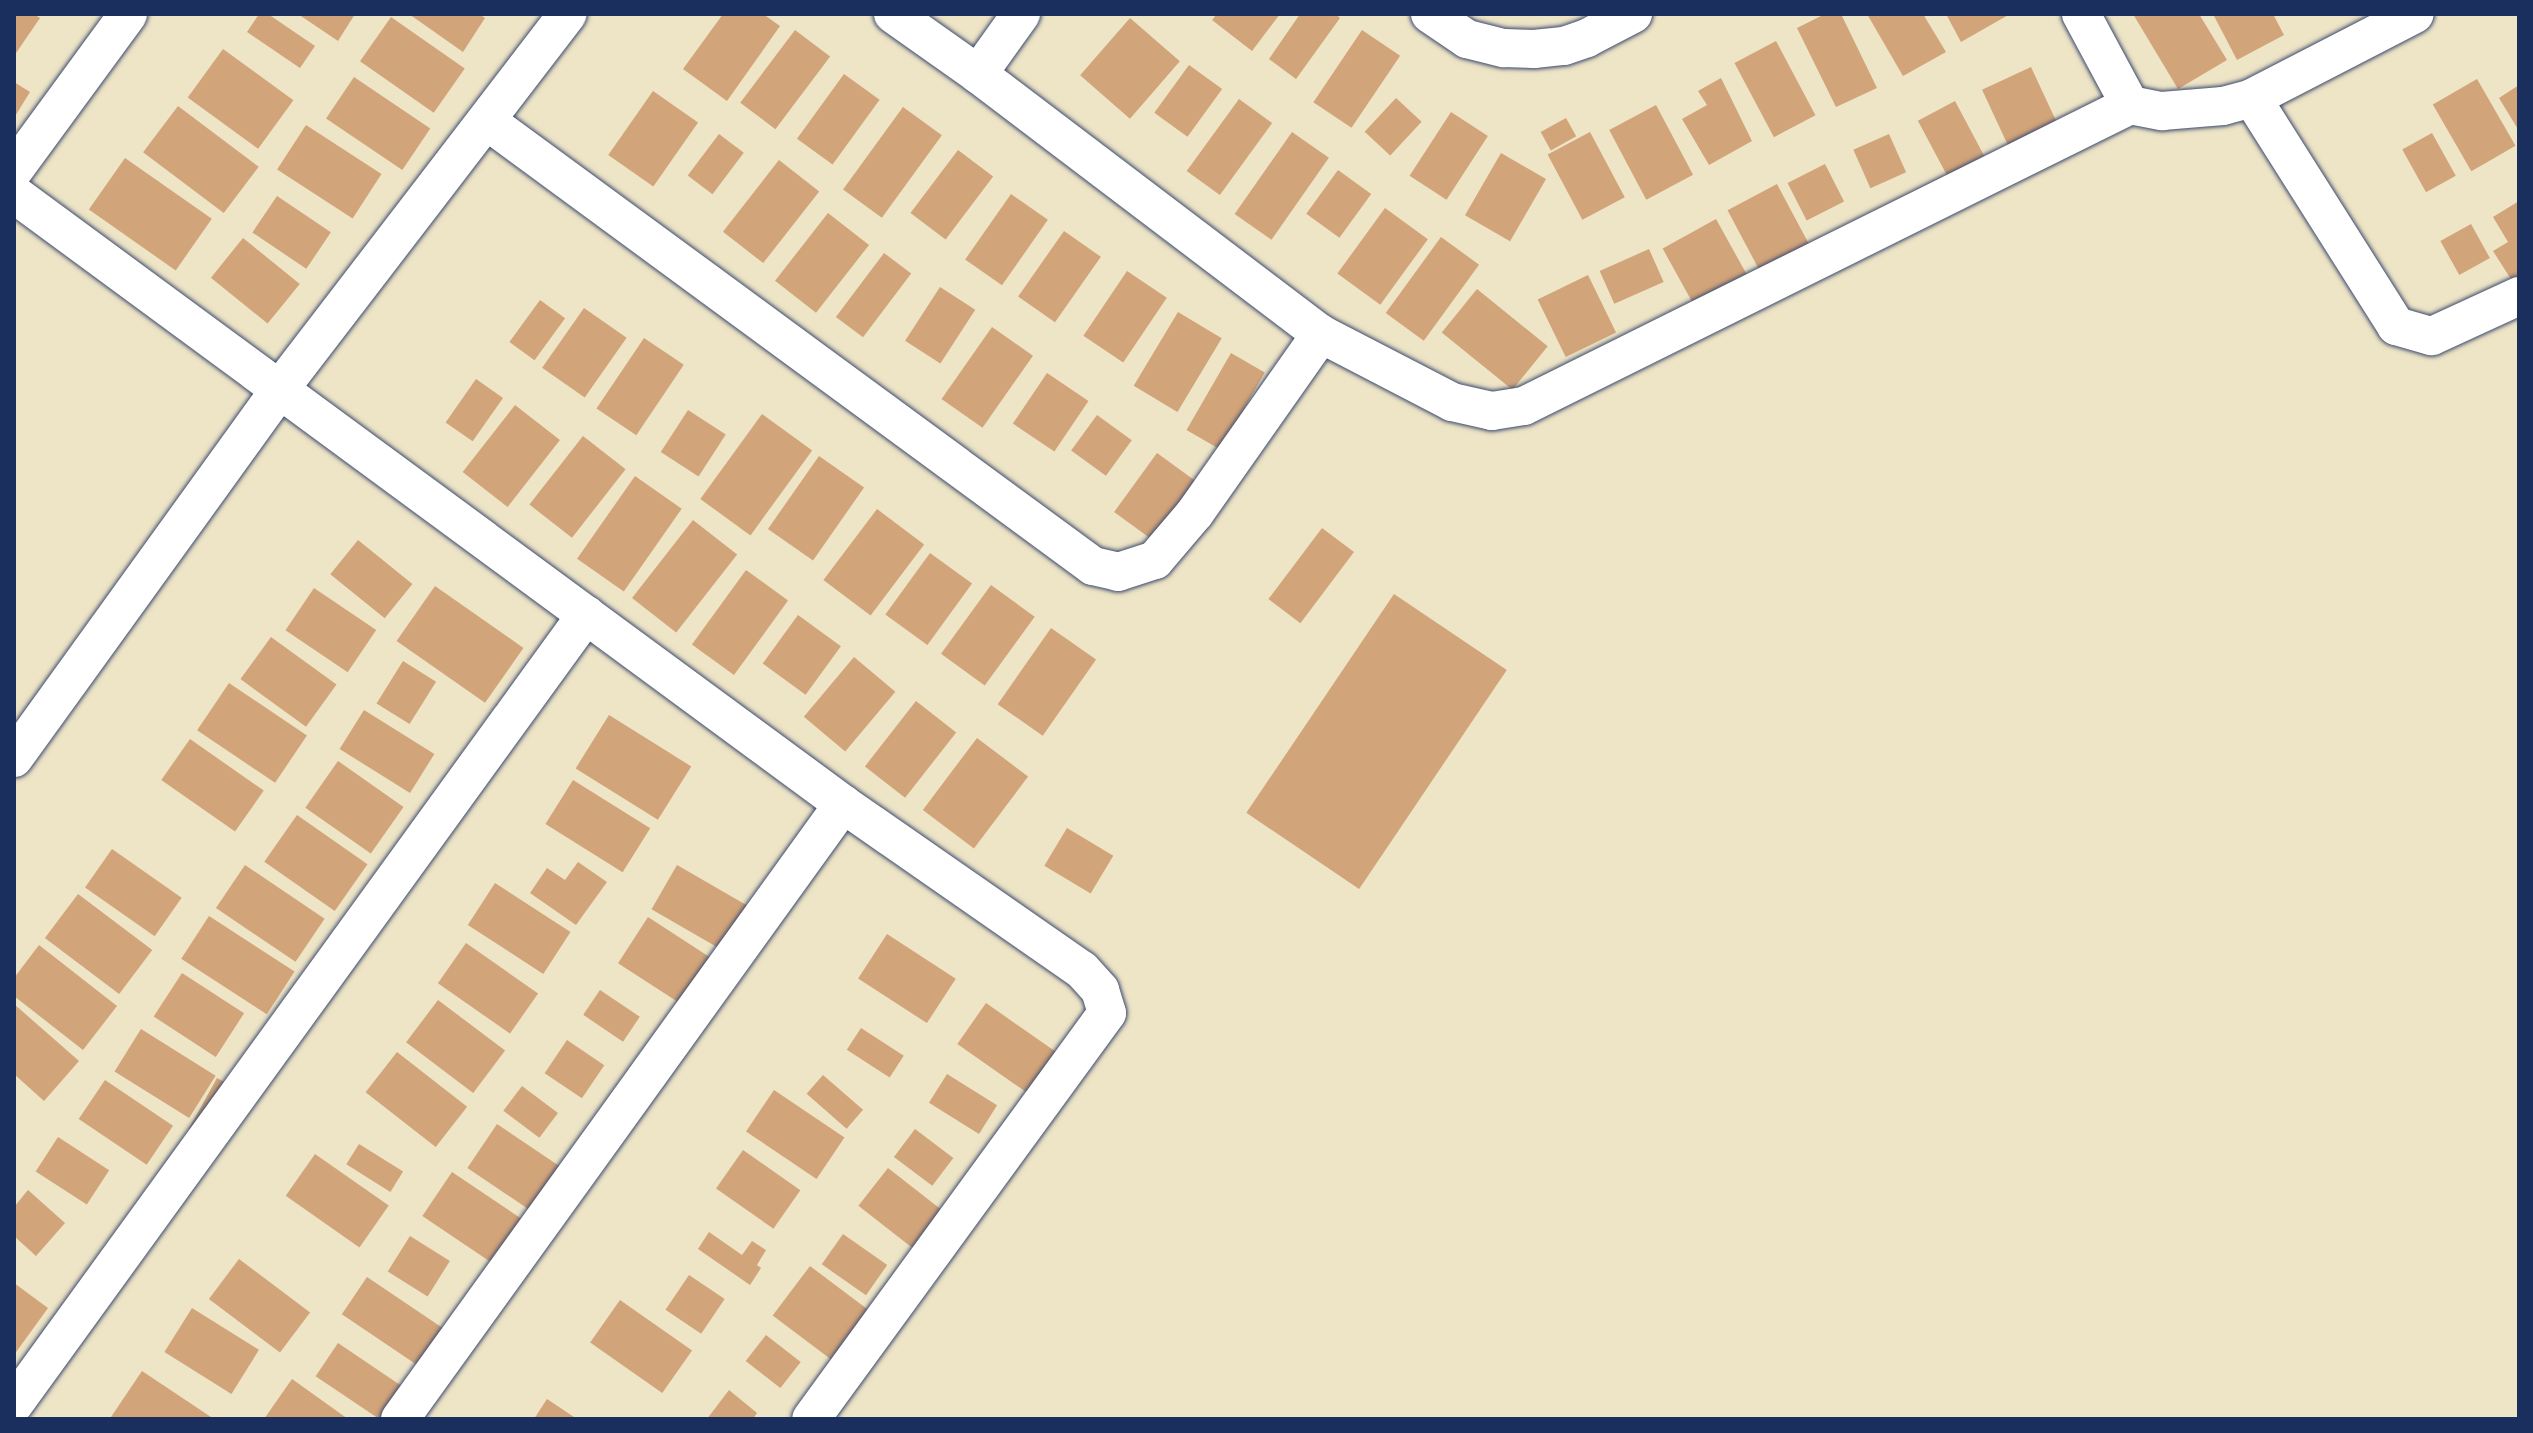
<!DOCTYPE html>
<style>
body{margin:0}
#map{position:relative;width:2533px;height:1433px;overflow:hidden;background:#eee4c6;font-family:Vollkorn,serif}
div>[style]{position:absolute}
.building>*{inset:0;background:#d2a479;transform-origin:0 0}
.roads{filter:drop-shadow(0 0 2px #3b4a6e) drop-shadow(0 0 2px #3b4a6e)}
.street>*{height:38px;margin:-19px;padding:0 19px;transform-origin:19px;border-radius:19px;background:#fff}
span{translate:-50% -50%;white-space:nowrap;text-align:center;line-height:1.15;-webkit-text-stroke:6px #fdfcf7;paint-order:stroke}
.frame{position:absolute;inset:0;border:16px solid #1b2f5e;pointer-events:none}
</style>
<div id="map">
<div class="building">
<i style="clip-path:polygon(14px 14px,34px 14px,40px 18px,14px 56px)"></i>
<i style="clip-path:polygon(259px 14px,268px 14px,315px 46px,300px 68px,247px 32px)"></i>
<i style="clip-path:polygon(298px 14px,355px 14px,338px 41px)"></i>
<i style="clip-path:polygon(409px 14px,479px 14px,485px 18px,463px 52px)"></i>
<i style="clip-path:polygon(723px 14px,763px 14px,780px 26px,727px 101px,683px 69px)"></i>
<i style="clip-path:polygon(1217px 14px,1280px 14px,1252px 51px,1212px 20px)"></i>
<i style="clip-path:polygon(1300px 14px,1335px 14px,1340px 18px,1296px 79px,1269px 59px)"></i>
<i style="clip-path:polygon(1825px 14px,1841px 14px,1877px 88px,1836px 107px,1797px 28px)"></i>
<i style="clip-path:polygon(1867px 14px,1923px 14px,1946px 52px,1903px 76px)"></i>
<i style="clip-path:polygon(1946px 14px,2010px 14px,1961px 42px)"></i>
<i style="clip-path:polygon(2133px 14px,2199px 14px,2227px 60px,2178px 89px)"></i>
<i style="clip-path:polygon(2213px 14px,2273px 14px,2284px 35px,2237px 60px)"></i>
<i style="left:391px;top:17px;width:90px;height:54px;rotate:35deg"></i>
<i style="left:1130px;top:18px;width:66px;height:76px;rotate:41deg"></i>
<i style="left:795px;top:30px;width:44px;height:91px;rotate:37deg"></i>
<i style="left:1362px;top:30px;width:46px;height:87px;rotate:34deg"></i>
<i style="left:1776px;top:41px;width:84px;height:47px;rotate:62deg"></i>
<i style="left:223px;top:49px;width:87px;height:60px;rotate:36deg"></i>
<i style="left:1189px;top:65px;width:41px;height:59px;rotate:36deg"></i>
<i style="left:2031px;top:67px;width:75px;height:54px;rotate:65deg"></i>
<i style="left:844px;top:74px;width:44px;height:80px;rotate:36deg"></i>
<i style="left:354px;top:77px;width:92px;height:50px;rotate:34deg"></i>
<i style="clip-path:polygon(1721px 78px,1752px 141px,1709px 165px,1682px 119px,1707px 105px,1698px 91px)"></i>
<i style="left:2477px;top:79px;width:77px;height:51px;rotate:60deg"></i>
<i style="clip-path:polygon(14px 82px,30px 92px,14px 118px)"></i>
<i style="clip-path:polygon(2519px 85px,2519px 131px,2499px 98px)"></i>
<i style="left:653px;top:91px;width:55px;height:78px;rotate:35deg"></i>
<i style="left:1396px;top:98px;width:35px;height:46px;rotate:43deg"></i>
<i style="left:1239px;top:99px;width:41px;height:89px;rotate:36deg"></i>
<i style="left:1955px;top:101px;width:62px;height:42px;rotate:62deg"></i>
<i style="left:1656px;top:105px;width:79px;height:53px;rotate:62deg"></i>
<i style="left:178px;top:106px;width:101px;height:58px;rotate:37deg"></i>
<i style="left:903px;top:107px;width:48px;height:102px;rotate:36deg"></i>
<i style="left:1451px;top:112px;width:44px;height:76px;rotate:33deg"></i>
<i style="left:1566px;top:118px;width:21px;height:29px;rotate:61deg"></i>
<i style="left:306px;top:125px;width:90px;height:53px;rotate:33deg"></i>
<i style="left:1292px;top:132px;width:45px;height:100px;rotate:35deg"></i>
<i style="left:1590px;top:132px;width:74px;height:48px;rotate:62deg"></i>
<i style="left:2432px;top:133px;width:49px;height:34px;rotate:61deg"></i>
<i style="left:719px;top:134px;width:31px;height:52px;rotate:37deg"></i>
<i style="left:1889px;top:134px;width:42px;height:39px;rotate:66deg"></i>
<i style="left:958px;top:150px;width:44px;height:79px;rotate:37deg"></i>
<i style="left:1501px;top:153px;width:52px;height:72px;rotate:30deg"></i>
<i style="left:125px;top:158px;width:106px;height:63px;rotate:35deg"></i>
<i style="left:779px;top:160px;width:51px;height:91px;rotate:38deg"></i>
<i style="left:1825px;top:164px;width:42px;height:42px;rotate:63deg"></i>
<i style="left:1338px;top:170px;width:41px;height:54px;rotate:36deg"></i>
<i style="left:1777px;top:184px;width:78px;height:56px;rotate:62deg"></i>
<i style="left:1011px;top:194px;width:45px;height:80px;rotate:35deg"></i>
<i style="left:277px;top:196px;width:65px;height:44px;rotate:34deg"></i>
<i style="clip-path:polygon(2519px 201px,2519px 285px,2516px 287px,2493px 251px,2508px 242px,2493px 217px)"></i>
<i style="left:1385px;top:208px;width:53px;height:81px;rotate:36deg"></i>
<i style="left:828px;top:213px;width:52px;height:86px;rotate:38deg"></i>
<i style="left:1716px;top:219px;width:77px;height:61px;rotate:61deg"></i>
<i style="left:2471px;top:224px;width:39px;height:35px;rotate:61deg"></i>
<i style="left:1064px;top:231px;width:45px;height:80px;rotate:35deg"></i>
<i style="left:1441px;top:237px;width:47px;height:94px;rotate:36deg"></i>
<i style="left:243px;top:238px;width:73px;height:51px;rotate:39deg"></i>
<i style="left:1649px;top:249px;width:36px;height:54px;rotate:66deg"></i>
<i style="left:884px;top:253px;width:34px;height:80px;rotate:37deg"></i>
<i style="left:1127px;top:271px;width:48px;height:78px;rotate:34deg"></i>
<i style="left:1588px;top:275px;width:64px;height:56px;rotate:64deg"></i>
<i style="left:940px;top:287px;width:42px;height:64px;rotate:33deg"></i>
<i style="left:1477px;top:289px;width:91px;height:56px;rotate:39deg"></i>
<i style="left:540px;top:300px;width:31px;height:52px;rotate:36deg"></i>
<i style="left:584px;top:308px;width:52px;height:73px;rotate:35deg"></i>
<i style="left:1178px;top:312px;width:51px;height:86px;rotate:31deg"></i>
<i style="left:992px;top:327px;width:50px;height:88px;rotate:35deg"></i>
<i style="left:644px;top:338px;width:48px;height:85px;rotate:34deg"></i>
<i style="left:1231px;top:353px;width:39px;height:89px;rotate:30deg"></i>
<i style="left:1047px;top:373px;width:50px;height:61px;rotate:34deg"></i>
<i style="left:476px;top:379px;width:33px;height:53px;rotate:35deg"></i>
<i style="left:515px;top:405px;width:57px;height:85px;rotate:38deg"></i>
<i style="left:688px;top:410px;width:45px;height:50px;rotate:33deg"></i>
<i style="left:762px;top:414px;width:62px;height:105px;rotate:36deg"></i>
<i style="left:1097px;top:415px;width:43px;height:44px;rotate:36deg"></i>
<i style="left:583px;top:436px;width:54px;height:87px;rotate:38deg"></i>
<i style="left:1157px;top:453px;width:51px;height:73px;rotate:36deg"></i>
<i style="left:819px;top:456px;width:55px;height:89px;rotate:35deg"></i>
<i style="left:635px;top:476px;width:57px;height:101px;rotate:35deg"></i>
<i style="left:877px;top:509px;width:59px;height:89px;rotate:37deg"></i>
<i style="left:693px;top:520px;width:56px;height:99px;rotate:38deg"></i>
<i style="left:1322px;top:528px;width:40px;height:89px;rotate:37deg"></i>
<i style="left:358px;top:540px;width:70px;height:44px;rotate:39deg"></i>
<i style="left:930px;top:553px;width:52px;height:76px;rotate:36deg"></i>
<i style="left:746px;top:570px;width:52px;height:92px;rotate:36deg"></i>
<i style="left:991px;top:585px;width:54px;height:85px;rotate:36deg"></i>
<i style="left:435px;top:586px;width:108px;height:67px;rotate:35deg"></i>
<i style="left:314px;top:588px;width:75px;height:51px;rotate:34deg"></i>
<i style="left:1394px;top:594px;width:136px;height:264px;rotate:34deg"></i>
<i style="left:798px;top:615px;width:53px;height:60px;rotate:36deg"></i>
<i style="left:1051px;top:628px;width:55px;height:93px;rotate:35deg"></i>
<i style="left:271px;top:637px;width:81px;height:52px;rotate:36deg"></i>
<i style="left:854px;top:657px;width:54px;height:78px;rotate:40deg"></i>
<i style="left:403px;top:661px;width:39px;height:50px;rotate:32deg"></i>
<i style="left:229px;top:683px;width:94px;height:57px;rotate:34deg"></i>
<i style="left:916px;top:701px;width:51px;height:83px;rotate:38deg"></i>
<i style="left:364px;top:710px;width:83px;height:46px;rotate:32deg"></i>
<i style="left:609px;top:715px;width:97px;height:63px;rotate:32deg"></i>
<i style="left:977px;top:738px;width:64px;height:90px;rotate:37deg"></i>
<i style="left:190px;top:739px;width:90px;height:50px;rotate:35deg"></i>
<i style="left:338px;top:761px;width:80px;height:57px;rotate:35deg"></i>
<i style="left:573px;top:780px;width:91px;height:52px;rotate:32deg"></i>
<i style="left:297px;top:815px;width:86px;height:57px;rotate:35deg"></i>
<i style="left:1067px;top:828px;width:54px;height:44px;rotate:31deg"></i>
<i style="left:112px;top:849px;width:85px;height:47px;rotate:35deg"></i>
<i style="clip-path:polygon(578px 862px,607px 882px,576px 925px,530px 893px,547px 868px,565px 880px)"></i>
<i style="left:245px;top:865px;width:96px;height:52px;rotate:34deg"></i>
<i style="left:677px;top:865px;width:87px;height:51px;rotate:30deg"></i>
<i style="left:495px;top:883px;width:90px;height:50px;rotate:33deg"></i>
<i style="left:78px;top:894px;width:93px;height:55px;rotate:37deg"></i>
<i style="left:209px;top:916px;width:102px;height:51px;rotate:33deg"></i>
<i style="left:648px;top:917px;width:82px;height:55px;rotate:33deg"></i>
<i style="left:887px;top:934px;width:82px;height:53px;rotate:33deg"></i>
<i style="left:466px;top:943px;width:88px;height:49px;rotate:35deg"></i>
<i style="clip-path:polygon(39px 945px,117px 1006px,83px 1050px,14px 996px,14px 978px)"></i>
<i style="left:182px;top:973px;width:74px;height:52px;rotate:33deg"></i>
<i style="left:600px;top:990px;width:48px;height:30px;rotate:34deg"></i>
<i style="left:438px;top:1000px;width:84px;height:53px;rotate:37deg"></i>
<i style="left:986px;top:1003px;width:90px;height:50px;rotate:35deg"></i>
<i style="clip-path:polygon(14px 1004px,79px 1061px,44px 1101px,14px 1074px)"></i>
<i style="left:861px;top:1028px;width:51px;height:26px;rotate:33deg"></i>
<i style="left:141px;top:1029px;width:88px;height:50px;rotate:32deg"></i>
<i style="left:567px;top:1040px;width:45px;height:40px;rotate:34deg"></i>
<i style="left:397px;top:1052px;width:89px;height:51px;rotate:38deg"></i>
<i style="left:947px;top:1074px;width:59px;height:34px;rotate:32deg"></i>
<i style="left:823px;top:1075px;width:53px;height:25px;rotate:41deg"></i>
<i style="left:217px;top:1078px;width:18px;height:58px;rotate:29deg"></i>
<i style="left:105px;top:1080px;width:82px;height:47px;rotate:34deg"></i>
<i style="left:522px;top:1086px;width:45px;height:31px;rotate:37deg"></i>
<i style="left:774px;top:1090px;width:85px;height:50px;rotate:34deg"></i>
<i style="left:497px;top:1124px;width:85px;height:53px;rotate:34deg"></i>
<i style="left:915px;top:1129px;width:48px;height:35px;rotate:37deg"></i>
<i style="left:58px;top:1137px;width:61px;height:41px;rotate:33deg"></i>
<i style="left:359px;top:1144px;width:52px;height:24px;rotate:32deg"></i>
<i style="left:743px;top:1150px;width:70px;height:47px;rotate:35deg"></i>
<i style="left:315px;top:1154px;width:90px;height:51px;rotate:35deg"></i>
<i style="left:888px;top:1168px;width:84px;height:48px;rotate:38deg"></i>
<i style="left:452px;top:1172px;width:94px;height:53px;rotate:34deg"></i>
<i style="clip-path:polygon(28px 1190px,65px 1223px,36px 1256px,14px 1236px,14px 1207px)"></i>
<i style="clip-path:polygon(709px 1232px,742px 1255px,752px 1241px,766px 1250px,757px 1265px,761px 1268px,750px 1285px,698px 1249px)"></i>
<i style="left:843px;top:1234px;width:54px;height:37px;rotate:35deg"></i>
<i style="left:410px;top:1236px;width:47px;height:42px;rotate:32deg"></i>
<i style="left:239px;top:1259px;width:89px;height:50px;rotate:37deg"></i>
<i style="left:810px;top:1266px;width:79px;height:62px;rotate:37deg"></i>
<i style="left:689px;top:1275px;width:43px;height:42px;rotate:34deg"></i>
<i style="left:367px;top:1277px;width:102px;height:45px;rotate:34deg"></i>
<i style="clip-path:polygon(14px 1283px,48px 1308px,14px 1355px)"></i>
<i style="left:620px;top:1300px;width:88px;height:52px;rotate:35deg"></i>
<i style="left:192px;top:1308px;width:79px;height:52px;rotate:32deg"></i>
<i style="left:766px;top:1335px;width:44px;height:33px;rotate:38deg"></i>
<i style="left:338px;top:1343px;width:79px;height:40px;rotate:34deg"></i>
<i style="clip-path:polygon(142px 1371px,214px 1419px,115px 1419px,111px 1417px)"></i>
<i style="clip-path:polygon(292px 1379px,348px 1419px,264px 1419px)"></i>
<i style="clip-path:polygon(729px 1390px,757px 1413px,753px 1419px,707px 1419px)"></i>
<i style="clip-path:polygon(547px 1399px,577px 1419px,534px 1419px)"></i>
</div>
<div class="roads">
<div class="street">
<i style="left:893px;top:14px;width:104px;rotate:35.2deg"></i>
<i style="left:978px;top:74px;width:430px;rotate:37.2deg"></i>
<i style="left:1321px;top:334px;width:148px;rotate:27.4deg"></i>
<i style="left:1452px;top:402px;width:41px;rotate:12.7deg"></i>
<i style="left:1492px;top:411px;width:32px;rotate:-9deg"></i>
<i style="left:1524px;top:406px;width:677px;rotate:-26.41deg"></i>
<i style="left:2130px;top:105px;width:33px;rotate:11deg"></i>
<i style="left:2162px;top:111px;width:61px;rotate:-4.7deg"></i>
<i style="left:2223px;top:106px;width:30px;rotate:-15deg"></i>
<i style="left:2252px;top:98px;width:183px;rotate:-27.3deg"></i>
<i style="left:1430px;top:14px;width:45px;rotate:34deg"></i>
<i style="left:1467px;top:39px;width:38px;rotate:14deg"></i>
<i style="left:1504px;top:48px;width:30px;rotate:2deg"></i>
<i style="left:1534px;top:49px;width:30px;rotate:-6deg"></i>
<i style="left:1564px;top:46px;width:24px;rotate:-19deg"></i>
<i style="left:1587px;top:38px;width:52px;rotate:-27.6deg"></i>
<i style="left:2081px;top:14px;width:103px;rotate:61.7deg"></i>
<i style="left:978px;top:74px;width:74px;rotate:-54.4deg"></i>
<i style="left:2252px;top:98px;width:270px;rotate:57.7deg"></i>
<i style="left:2396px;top:326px;width:37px;rotate:16deg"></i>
<i style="left:2432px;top:336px;width:96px;rotate:-24.7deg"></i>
<i style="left:487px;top:121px;width:752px;rotate:36.29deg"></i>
<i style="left:1093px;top:566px;width:26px;rotate:13deg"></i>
<i style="left:1118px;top:572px;width:39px;rotate:-18deg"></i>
<i style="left:1155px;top:560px;width:62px;rotate:-49.6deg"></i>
<i style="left:1195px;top:513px;width:219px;rotate:-54.9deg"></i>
<i style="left:14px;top:170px;width:193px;rotate:-53.8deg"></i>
<i style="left:14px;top:194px;width:1029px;rotate:36.35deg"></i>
<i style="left:843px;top:804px;width:291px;rotate:34.8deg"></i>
<i style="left:1082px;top:970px;width:27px;rotate:48deg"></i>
<i style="left:1100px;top:990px;width:24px;rotate:73deg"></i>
<i style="left:1107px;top:1013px;width:502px;rotate:126.09deg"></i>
<i style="left:14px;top:758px;width:453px;rotate:-54.2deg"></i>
<i style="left:279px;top:390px;width:474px;rotate:-52.5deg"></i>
<i style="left:14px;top:1404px;width:975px;rotate:-54.06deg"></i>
<i style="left:400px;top:1419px;width:758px;rotate:-54.23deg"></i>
</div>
</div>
<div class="frame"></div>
</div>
